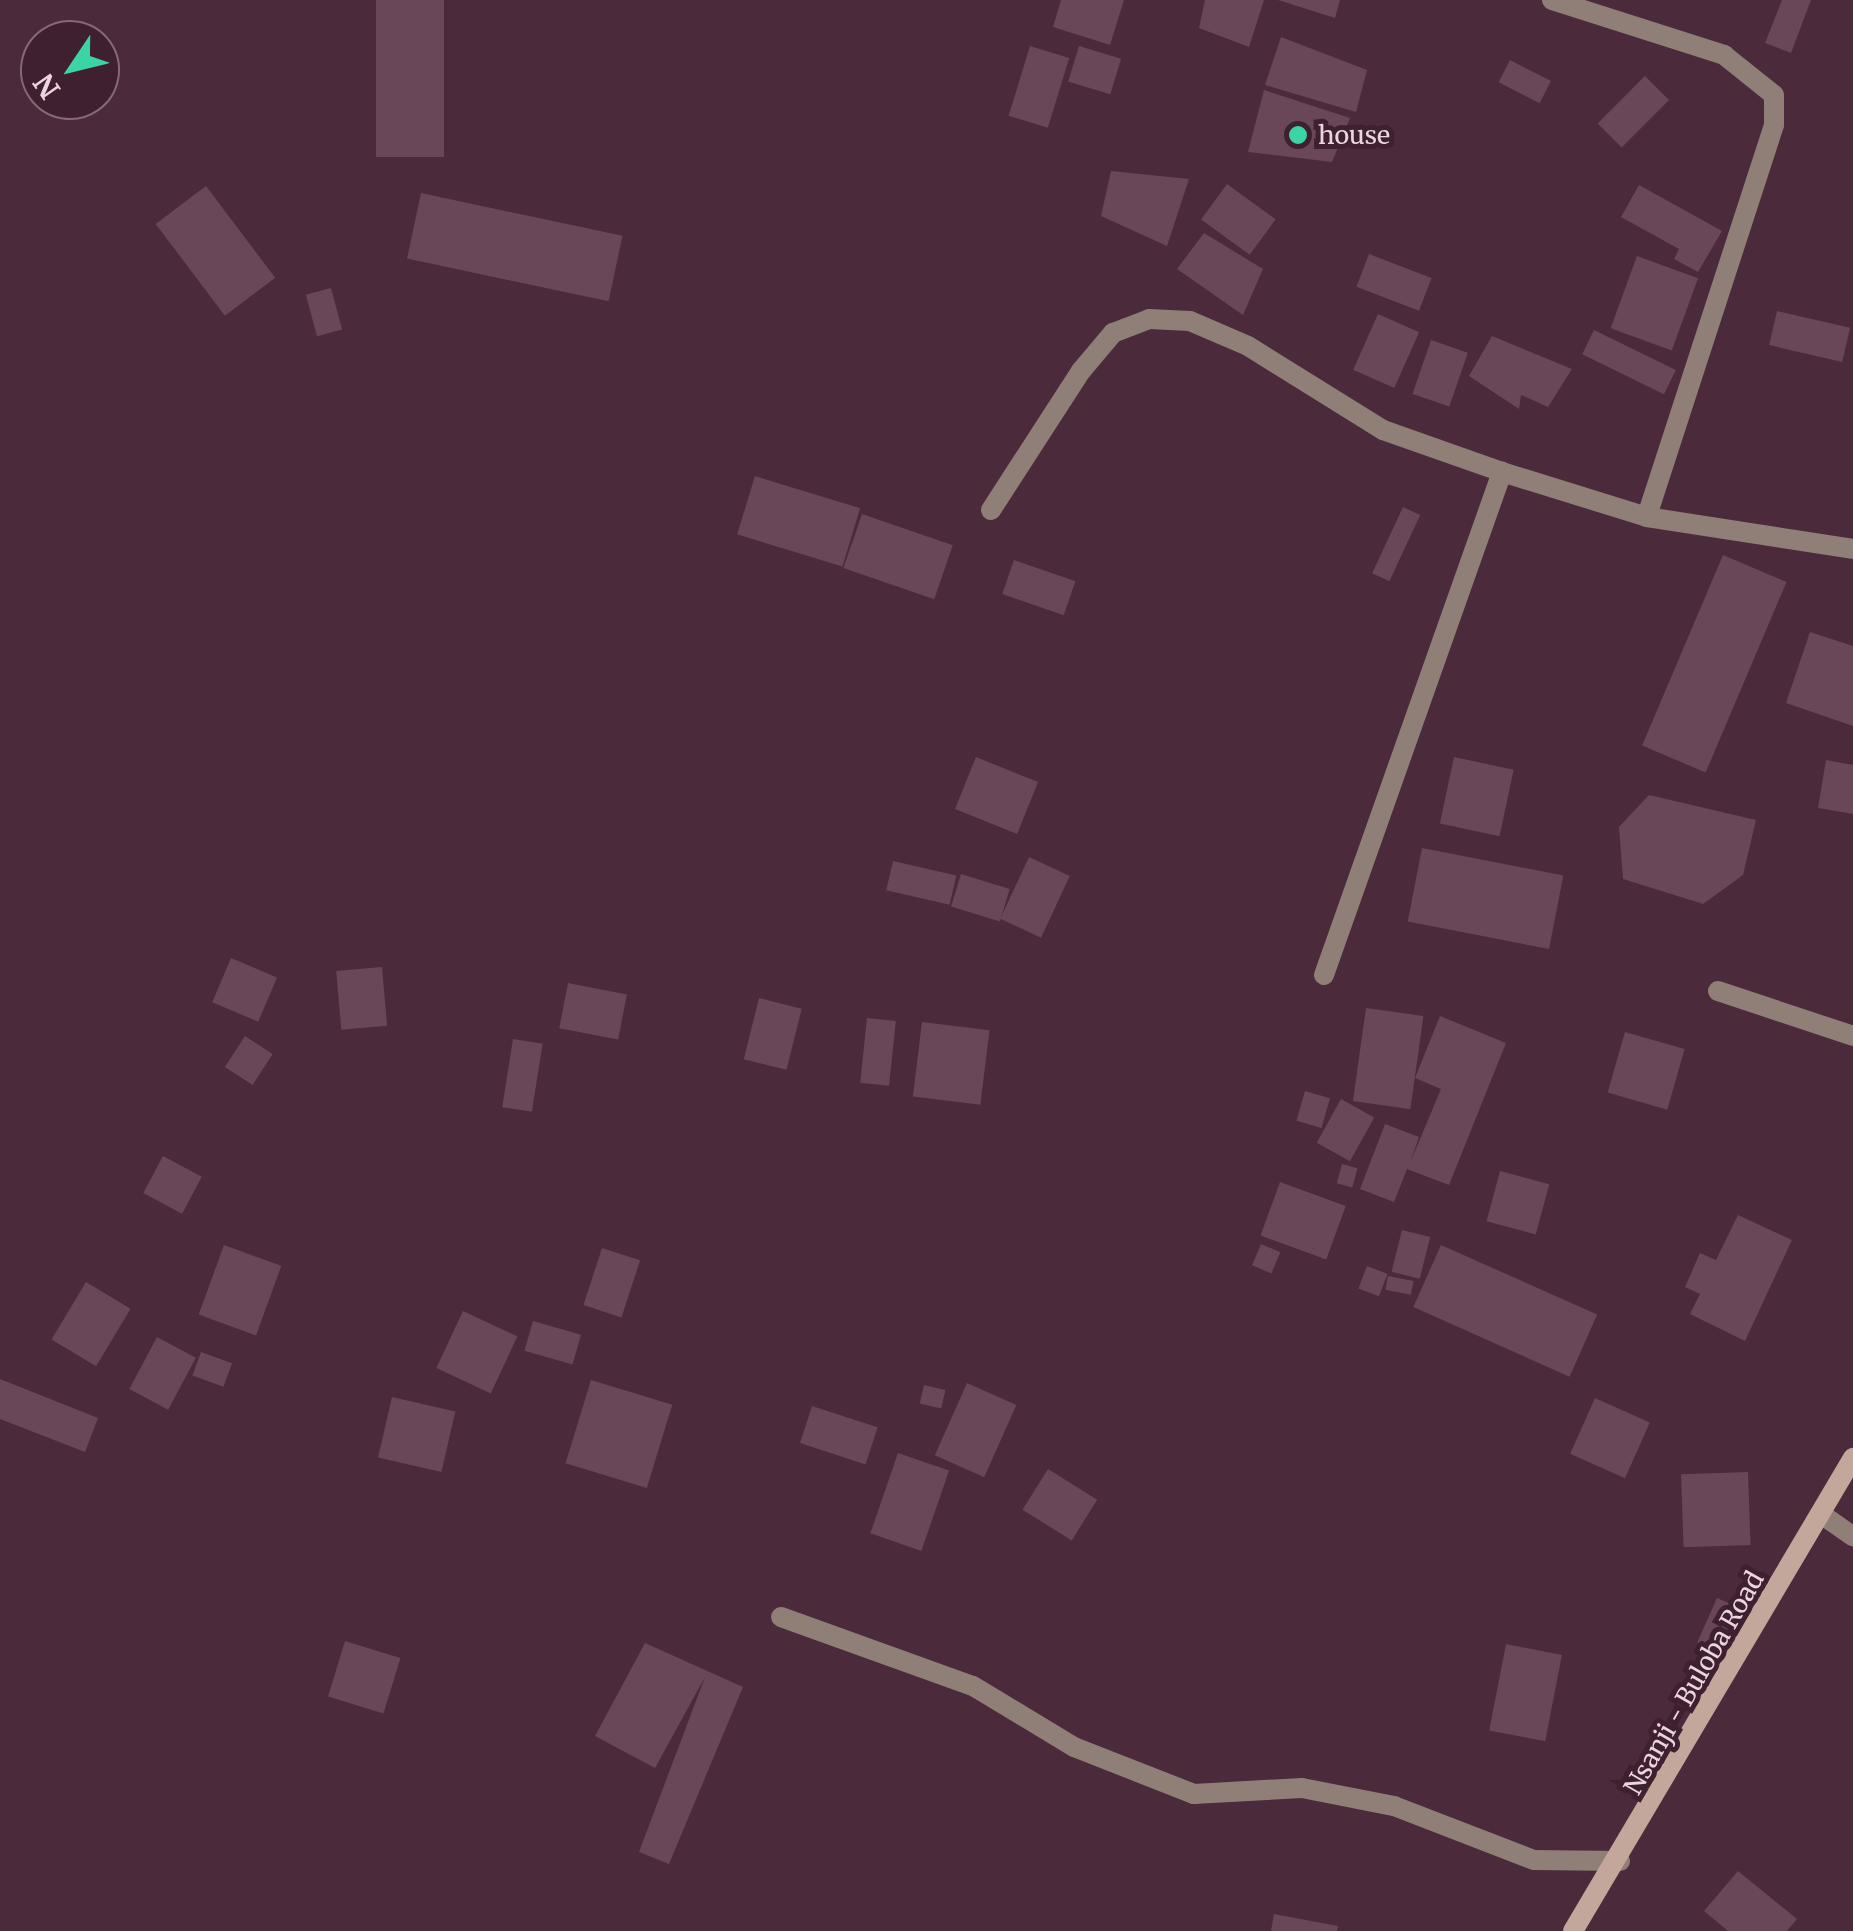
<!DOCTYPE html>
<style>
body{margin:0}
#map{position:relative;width:1853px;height:1931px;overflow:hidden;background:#4a2a3b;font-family:Merriweather,serif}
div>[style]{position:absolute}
.building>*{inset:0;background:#694758;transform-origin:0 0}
.minor>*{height:20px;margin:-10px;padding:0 10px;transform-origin:10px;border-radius:10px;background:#8f7f77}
.secondary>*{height:20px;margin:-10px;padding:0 10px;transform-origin:10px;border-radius:10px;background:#c2a79a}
.dots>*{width:28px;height:28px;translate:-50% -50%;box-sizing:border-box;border:5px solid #3f2031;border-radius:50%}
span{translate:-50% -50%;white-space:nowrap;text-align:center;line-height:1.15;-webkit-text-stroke:10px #3f2031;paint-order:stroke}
.poi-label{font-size:25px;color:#ebd6e0}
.left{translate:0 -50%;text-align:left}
.street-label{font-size:25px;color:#ebd6e0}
.north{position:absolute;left:20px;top:20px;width:100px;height:100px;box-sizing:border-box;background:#3f2031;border:2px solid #846977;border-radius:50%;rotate:235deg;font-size:28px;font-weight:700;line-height:40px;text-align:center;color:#ebd6e0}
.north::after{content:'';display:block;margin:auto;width:35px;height:45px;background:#3bd4a4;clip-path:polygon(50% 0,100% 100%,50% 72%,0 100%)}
</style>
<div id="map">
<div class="building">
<i style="left:376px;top:0;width:68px;height:157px"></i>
<i style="clip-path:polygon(1061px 0,1124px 0,1110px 45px,1053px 27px)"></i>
<i style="clip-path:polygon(1205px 0,1264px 0,1249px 47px,1199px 28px)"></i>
<i style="clip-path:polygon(1278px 0,1340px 0,1335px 18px)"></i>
<i style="clip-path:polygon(1782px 0,1811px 0,1791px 53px,1765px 43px)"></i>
<i style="clip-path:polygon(1281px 37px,1367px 70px,1356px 112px,1265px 85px)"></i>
<i style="left:1030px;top:46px;width:41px;height:73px;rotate:17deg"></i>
<i style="left:1079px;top:46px;width:44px;height:37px;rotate:17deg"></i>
<i style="left:1510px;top:60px;width:46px;height:25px;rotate:27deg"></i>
<i style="left:1645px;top:76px;width:34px;height:67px;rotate:45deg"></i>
<i style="clip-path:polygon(1264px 90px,1350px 118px,1332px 162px,1248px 152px)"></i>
<i style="clip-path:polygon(1111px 171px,1189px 179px,1167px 246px,1101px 216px)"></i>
<i style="left:1227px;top:184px;width:60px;height:44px;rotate:36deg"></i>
<i style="clip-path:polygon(1639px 185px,1722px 231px,1698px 272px,1674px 259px,1679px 249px,1621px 217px)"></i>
<i style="left:206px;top:186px;width:115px;height:63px;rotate:53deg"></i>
<i style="left:421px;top:193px;width:206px;height:67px;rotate:12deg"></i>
<i style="clip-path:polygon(1204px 233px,1263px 269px,1243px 315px,1177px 269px)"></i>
<i style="left:1369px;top:254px;width:67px;height:35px;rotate:21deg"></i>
<i style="left:1637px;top:256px;width:65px;height:77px;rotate:20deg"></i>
<i style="left:331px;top:288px;width:43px;height:26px;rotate:75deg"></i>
<i style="left:1777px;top:311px;width:75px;height:35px;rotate:13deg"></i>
<i style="left:1378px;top:314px;width:45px;height:61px;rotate:24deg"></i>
<i style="left:1594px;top:330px;width:91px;height:27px;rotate:26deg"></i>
<i style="clip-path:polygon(1492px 336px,1572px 369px,1548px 407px,1521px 395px,1519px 409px,1469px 376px)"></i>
<i style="left:1431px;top:340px;width:39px;height:57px;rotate:19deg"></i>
<i style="left:755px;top:476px;width:110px;height:61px;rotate:17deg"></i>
<i style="left:1403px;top:507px;width:19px;height:73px;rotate:25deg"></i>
<i style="left:862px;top:514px;width:96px;height:57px;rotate:19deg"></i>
<i style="left:1723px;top:555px;width:69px;height:207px;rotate:23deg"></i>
<i style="left:1014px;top:560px;width:65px;height:36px;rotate:19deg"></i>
<i style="clip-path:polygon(1810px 632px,1853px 646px,1853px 726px,1786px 703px)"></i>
<i style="left:976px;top:757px;width:67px;height:56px;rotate:22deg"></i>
<i style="left:1454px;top:757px;width:61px;height:68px;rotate:12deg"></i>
<i style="clip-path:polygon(1826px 760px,1853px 765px,1853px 814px,1818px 808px)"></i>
<i style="clip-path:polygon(1649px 795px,1756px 820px,1743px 875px,1703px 904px,1623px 879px,1619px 827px)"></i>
<i style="left:1422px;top:848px;width:144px;height:75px;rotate:11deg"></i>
<i style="left:1029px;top:857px;width:45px;height:68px;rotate:25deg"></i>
<i style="left:893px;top:861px;width:65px;height:30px;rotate:13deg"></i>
<i style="left:961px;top:874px;width:51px;height:34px;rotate:17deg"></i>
<i style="left:231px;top:958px;width:50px;height:48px;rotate:23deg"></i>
<i style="left:382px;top:967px;width:59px;height:46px;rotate:85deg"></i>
<i style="left:568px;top:983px;width:60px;height:46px;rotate:11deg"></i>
<i style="left:759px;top:998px;width:44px;height:63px;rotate:14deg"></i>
<i style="left:1366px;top:1008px;width:58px;height:94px;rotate:8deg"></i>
<i style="clip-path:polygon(1440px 1016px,1506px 1043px,1449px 1185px,1407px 1169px,1394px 1202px,1360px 1189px,1385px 1124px,1419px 1137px,1410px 1163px,1441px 1089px,1415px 1078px)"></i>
<i style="left:867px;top:1018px;width:29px;height:65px;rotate:6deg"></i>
<i style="left:922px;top:1022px;width:68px;height:75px;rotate:7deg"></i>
<i style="left:1625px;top:1032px;width:62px;height:63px;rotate:16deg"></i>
<i style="left:245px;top:1036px;width:33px;height:37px;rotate:33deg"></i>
<i style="left:513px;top:1039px;width:30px;height:69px;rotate:9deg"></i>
<i style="left:1305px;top:1091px;width:26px;height:31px;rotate:16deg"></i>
<i style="left:1341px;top:1099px;width:38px;height:50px;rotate:29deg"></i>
<i style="left:163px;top:1156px;width:44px;height:42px;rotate:28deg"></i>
<i style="left:1342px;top:1164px;width:16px;height:20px;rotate:15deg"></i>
<i style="left:1500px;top:1171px;width:51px;height:52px;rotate:15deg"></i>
<i style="left:1280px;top:1182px;width:70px;height:57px;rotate:20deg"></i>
<i style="clip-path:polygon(1738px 1215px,1792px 1240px,1745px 1341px,1690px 1314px,1700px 1294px,1685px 1287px,1700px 1253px,1716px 1260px)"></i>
<i style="left:1402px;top:1230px;width:29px;height:43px;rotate:14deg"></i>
<i style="left:1261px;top:1244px;width:21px;height:23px;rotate:23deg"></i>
<i style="left:224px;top:1245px;width:61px;height:74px;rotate:20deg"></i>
<i style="left:1441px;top:1245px;width:171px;height:68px;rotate:24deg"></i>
<i style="left:602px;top:1248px;width:40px;height:60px;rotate:18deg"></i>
<i style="left:1367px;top:1266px;width:22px;height:24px;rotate:21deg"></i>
<i style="left:1388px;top:1276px;width:26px;height:14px;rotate:11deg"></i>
<i style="left:86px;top:1282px;width:52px;height:67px;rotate:31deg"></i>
<i style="left:463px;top:1311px;width:60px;height:63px;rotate:25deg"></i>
<i style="left:533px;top:1321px;width:50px;height:31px;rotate:16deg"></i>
<i style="left:157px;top:1337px;width:44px;height:59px;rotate:28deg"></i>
<i style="left:201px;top:1352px;width:33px;height:25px;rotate:20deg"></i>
<i style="clip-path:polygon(0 1379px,98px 1418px,85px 1452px,0 1419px)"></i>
<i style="left:591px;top:1380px;width:85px;height:87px;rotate:17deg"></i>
<i style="left:967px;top:1383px;width:54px;height:79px;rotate:24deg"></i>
<i style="left:924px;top:1385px;width:22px;height:19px;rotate:13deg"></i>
<i style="left:392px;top:1397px;width:65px;height:62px;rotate:13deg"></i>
<i style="left:1595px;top:1398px;width:60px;height:61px;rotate:24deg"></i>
<i style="left:812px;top:1406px;width:69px;height:39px;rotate:18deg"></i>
<i style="left:898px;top:1453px;width:54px;height:85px;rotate:19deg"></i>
<i style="left:1048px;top:1469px;width:58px;height:48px;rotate:32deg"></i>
<i style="left:1748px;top:1472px;width:73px;height:67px;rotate:88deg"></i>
<i style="left:1717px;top:1598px;width:35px;height:50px;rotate:24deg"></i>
<i style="left:345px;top:1641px;width:58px;height:58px;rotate:17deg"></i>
<i style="clip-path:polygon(645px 1643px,743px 1687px,669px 1864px,639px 1852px,705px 1677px,655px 1768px,595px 1736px)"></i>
<i style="left:1506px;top:1644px;width:57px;height:88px;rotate:11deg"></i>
<i style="clip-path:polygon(1738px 1871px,1797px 1919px,1787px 1931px,1728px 1931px,1704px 1911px)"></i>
<i style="clip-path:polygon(1274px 1914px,1338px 1926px,1337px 1931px,1271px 1931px)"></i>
</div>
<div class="minor">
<i style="left:1552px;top:0;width:181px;rotate:17.7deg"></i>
<i style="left:1724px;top:55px;width:64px;rotate:38.7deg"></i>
<i style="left:1774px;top:95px;width:30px;rotate:90deg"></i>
<i style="left:1774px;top:125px;width:412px;rotate:108deg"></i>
<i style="left:991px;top:510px;width:166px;rotate:-57.1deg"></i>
<i style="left:1081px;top:371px;width:50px;rotate:-49.9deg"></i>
<i style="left:1113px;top:333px;width:39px;rotate:-21deg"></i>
<i style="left:1149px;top:319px;width:41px;rotate:2.8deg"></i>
<i style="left:1190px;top:321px;width:63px;rotate:23.3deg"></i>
<i style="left:1248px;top:346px;width:159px;rotate:31.9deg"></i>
<i style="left:1383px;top:430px;width:126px;rotate:19.4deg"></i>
<i style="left:1502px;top:472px;width:152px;rotate:17.2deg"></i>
<i style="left:1647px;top:517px;width:208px;rotate:8.8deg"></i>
<i style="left:1324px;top:975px;width:534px;rotate:-70.51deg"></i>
<i style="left:1718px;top:991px;width:142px;rotate:18.4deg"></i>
<i style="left:1821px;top:1514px;width:39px;rotate:35deg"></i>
<i style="left:781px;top:1617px;width:204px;rotate:19.8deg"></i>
<i style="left:973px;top:1686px;width:118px;rotate:31.1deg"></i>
<i style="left:1074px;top:1747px;width:129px;rotate:21.4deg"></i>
<i style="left:1194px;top:1794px;width:108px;rotate:-3.2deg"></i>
<i style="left:1302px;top:1788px;width:94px;rotate:11.1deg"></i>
<i style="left:1394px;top:1806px;width:150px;rotate:21.1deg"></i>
<i style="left:1534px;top:1860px;width:86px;rotate:0.7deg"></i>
</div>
<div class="secondary">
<i style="left:1573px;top:1931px;width:550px;rotate:-59.38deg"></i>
</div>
<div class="dots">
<i style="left:1298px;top:135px;background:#3bd4a4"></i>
</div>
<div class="poi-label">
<span class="left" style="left:1318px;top:135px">house</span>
</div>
<div class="street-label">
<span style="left:1694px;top:1683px;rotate:-60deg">Nsanji - Buloba Road</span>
</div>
<div class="north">N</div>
</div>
